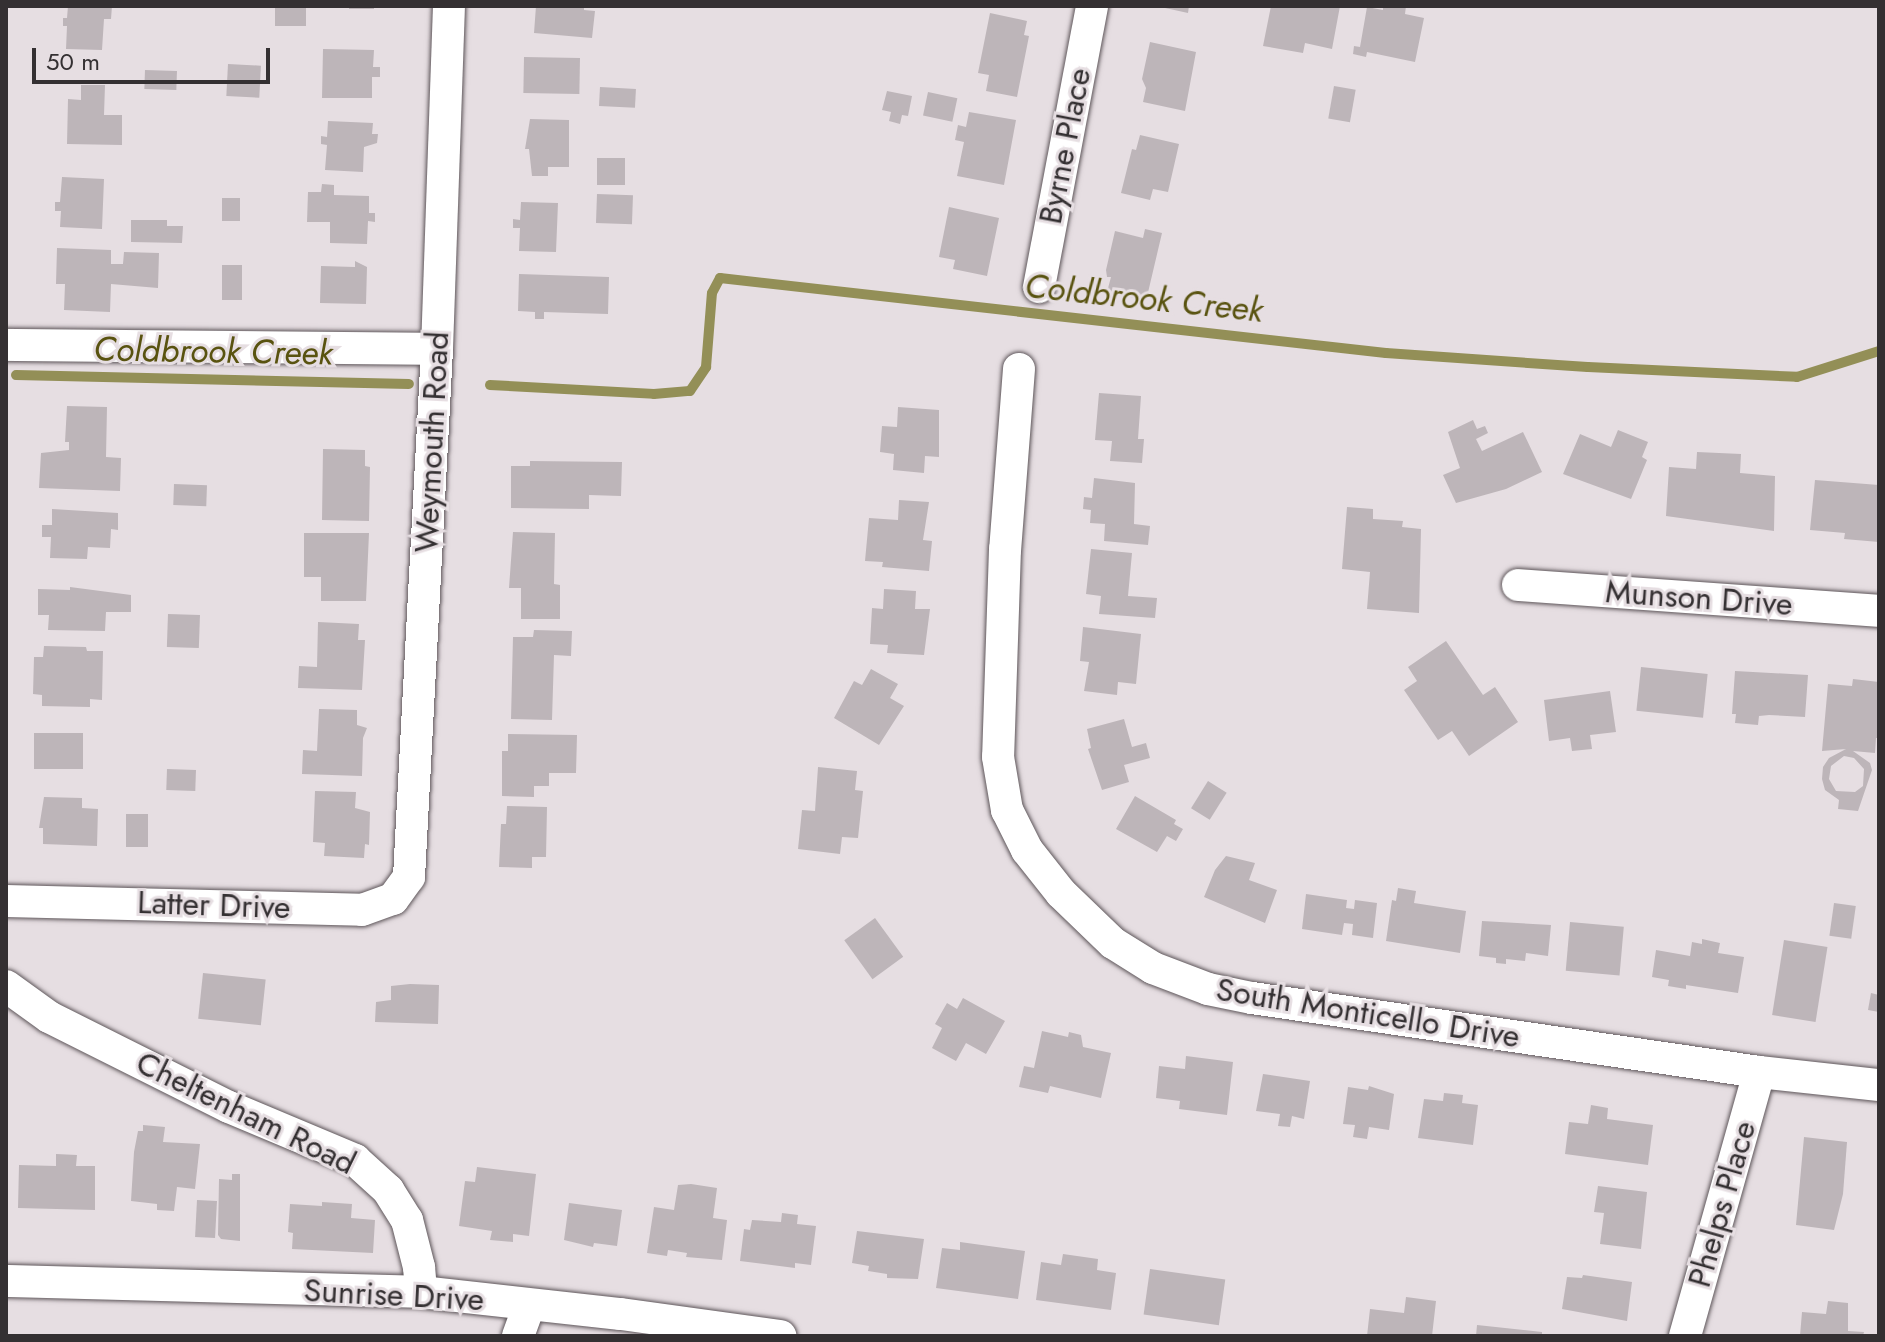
<!DOCTYPE html>
<style>
body{margin:0}
#map{position:relative;width:1885px;height:1342px;overflow:hidden;background:#e6dee2;font-family:Jost,sans-serif}
div>[style]{position:absolute}
.stream>*{height:10px;margin:-5px;padding:0 5px;transform-origin:5px;border-radius:5px;background:#938f57}
.building>*{inset:0;background:#bdb5b9;transform-origin:0 0}
.roads{filter:drop-shadow(0 0 2px #5e565a) drop-shadow(0 0 2px #5e565a)}
.street>*{height:32px;margin:-16px;padding:0 16px;transform-origin:16px;border-radius:16px;background:#fff}
span{translate:-50% -50%;white-space:nowrap;text-align:center;line-height:1.15;-webkit-text-stroke:6px #e6dee2;paint-order:stroke}
.street-label{font-size:32px;color:#343032}
.water-label{font-size:34px;color:#595310;font-style:italic}
.frame{position:absolute;inset:0;border:8px solid #343032;pointer-events:none}
.scale{position:absolute;left:32px;top:48px;width:238px;height:36px;box-sizing:border-box;border:4px solid #343032;border-top:0;padding-left:10px;font-size:24px;line-height:28px;white-space:nowrap;color:#343032;-webkit-text-stroke:6px #e6dee2;paint-order:stroke}
</style>
<div id="map">
<div class="stream">
<i style="left:16px;top:375px;width:393px;rotate:1.3deg"></i>
<i style="left:490px;top:385px;width:164px;rotate:3.1deg"></i>
<i style="left:654px;top:394px;width:36px;rotate:-5deg"></i>
<i style="left:690px;top:391px;width:29px;rotate:-56deg"></i>
<i style="left:706px;top:367px;width:74px;rotate:-85.4deg"></i>
<i style="left:712px;top:293px;width:17px;rotate:-62deg"></i>
<i style="left:720px;top:278px;width:670px;rotate:6.43deg"></i>
<i style="left:1386px;top:353px;width:202px;rotate:4deg"></i>
<i style="left:1588px;top:367px;width:209px;rotate:2.7deg"></i>
<i style="left:1797px;top:377px;width:86px;rotate:-17.6deg"></i>
</div>
<div class="building">
<i style="clip-path:polygon(68px 6px,112px 6px,111px 19px,104px 19px,102px 50px,66px 49px,67px 26px,63px 26px,63px 18px,67px 18px)"></i>
<i style="left:275px;top:6px;width:31px;height:20px"></i>
<i style="left:349px;top:6px;width:25px;height:3px"></i>
<i style="clip-path:polygon(536px 6px,584px 6px,584px 10px,595px 11px,592px 38px,534px 33px)"></i>
<i style="clip-path:polygon(1156px 6px,1189px 6px,1188px 13px)"></i>
<i style="clip-path:polygon(1271px 6px,1340px 6px,1332px 49px,1305px 43px,1303px 53px,1263px 46px)"></i>
<i style="clip-path:polygon(1383px 6px,1406px 6px,1405px 14px,1424px 18px,1415px 62px,1367px 52px,1366px 57px,1353px 54px,1354px 46px,1360px 47px,1367px 7px,1383px 10px)"></i>
<i style="clip-path:polygon(990px 13px,1027px 21px,1024px 35px,1029px 36px,1017px 97px,986px 91px,989px 75px,978px 73px)"></i>
<i style="clip-path:polygon(1150px 42px,1196px 52px,1185px 111px,1143px 102px,1146px 88px,1142px 79px)"></i>
<i style="clip-path:polygon(323px 49px,374px 50px,373px 67px,380px 67px,380px 77px,372px 77px,372px 98px,322px 98px)"></i>
<i style="left:524px;top:57px;width:56px;height:36px;rotate:1deg"></i>
<i style="left:228px;top:64px;width:33px;height:32px;rotate:3deg"></i>
<i style="left:145px;top:70px;width:32px;height:19px;rotate:2deg"></i>
<i style="clip-path:polygon(81px 85px,105px 85px,104px 115px,122px 115px,122px 145px,67px 144px,68px 99px,81px 100px)"></i>
<i style="left:1334px;top:86px;width:22px;height:33px;rotate:10deg"></i>
<i style="left:600px;top:87px;width:36px;height:19px;rotate:3deg"></i>
<i style="clip-path:polygon(887px 91px,912px 96px,908px 116px,902px 115px,900px 124px,889px 121px,891px 112px,882px 110px)"></i>
<i style="left:928px;top:92px;width:30px;height:24px;rotate:12deg"></i>
<i style="clip-path:polygon(969px 112px,1016px 120px,1004px 185px,957px 176px,964px 142px,955px 140px,958px 125px,966px 127px)"></i>
<i style="clip-path:polygon(530px 119px,569px 120px,569px 167px,548px 167px,548px 176px,532px 176px,529px 149px,525px 149px)"></i>
<i style="clip-path:polygon(328px 121px,373px 123px,372px 134px,378px 134px,377px 143px,364px 147px,363px 172px,325px 170px,327px 145px,321px 144px,321px 136px,327px 137px)"></i>
<i style="clip-path:polygon(1140px 135px,1179px 144px,1168px 192px,1153px 189px,1150px 200px,1121px 193px,1132px 149px,1136px 150px)"></i>
<i style="left:597px;top:158px;width:28px;height:27px"></i>
<i style="clip-path:polygon(62px 177px,104px 179px,102px 229px,60px 227px,61px 211px,55px 211px,55px 202px,60px 202px)"></i>
<i style="clip-path:polygon(322px 184px,334px 185px,334px 195px,369px 196px,369px 213px,375px 213px,375px 222px,368px 221px,367px 244px,330px 243px,330px 222px,307px 222px,308px 192px,321px 192px)"></i>
<i style="left:597px;top:194px;width:36px;height:29px;rotate:2deg"></i>
<i style="left:240px;top:198px;width:23px;height:18px;rotate:90deg"></i>
<i style="clip-path:polygon(521px 202px,558px 203px,556px 252px,519px 251px,520px 228px,513px 228px,513px 219px,520px 220px)"></i>
<i style="clip-path:polygon(949px 207px,999px 218px,987px 276px,953px 269px,955px 260px,939px 257px)"></i>
<i style="clip-path:polygon(131px 220px,167px 220px,167px 226px,183px 226px,182px 243px,131px 242px)"></i>
<i style="clip-path:polygon(1145px 229px,1162px 233px,1146px 301px,1107px 292px,1111px 277px,1107px 277px,1106px 270px,1115px 231px,1143px 238px)"></i>
<i style="clip-path:polygon(57px 248px,111px 250px,111px 264px,123px 264px,124px 252px,159px 253px,158px 288px,111px 284px,110px 312px,64px 310px,65px 284px,56px 284px)"></i>
<i style="clip-path:polygon(355px 261px,367px 267px,366px 304px,320px 303px,321px 266px,355px 267px)"></i>
<i style="left:222px;top:265px;width:20px;height:35px"></i>
<i style="clip-path:polygon(519px 274px,609px 277px,608px 314px,544px 312px,544px 319px,535px 319px,535px 312px,518px 311px)"></i>
<i style="clip-path:polygon(1099px 393px,1141px 396px,1138px 439px,1144px 439px,1142px 463px,1110px 461px,1112px 441px,1095px 440px)"></i>
<i style="clip-path:polygon(67px 406px,107px 407px,106px 457px,121px 458px,120px 491px,39px 488px,41px 453px,69px 450px,69px 442px,65px 442px)"></i>
<i style="clip-path:polygon(898px 407px,939px 410px,939px 457px,925px 456px,924px 473px,893px 470px,894px 454px,880px 452px,882px 426px,897px 427px)"></i>
<i style="clip-path:polygon(1473px 420px,1477px 429px,1485px 426px,1488px 433px,1476px 439px,1482px 451px,1523px 432px,1542px 472px,1506px 489px,1456px 503px,1443px 475px,1460px 468px,1448px 432px)"></i>
<i style="clip-path:polygon(1618px 430px,1648px 442px,1642px 457px,1647px 460px,1631px 499px,1563px 474px,1580px 434px,1611px 447px)"></i>
<i style="clip-path:polygon(323px 449px,365px 450px,365px 466px,370px 467px,369px 521px,322px 520px)"></i>
<i style="clip-path:polygon(1697px 452px,1741px 454px,1740px 473px,1775px 476px,1774px 531px,1666px 516px,1669px 467px,1696px 469px)"></i>
<i style="clip-path:polygon(530px 461px,622px 462px,621px 496px,589px 495px,589px 509px,511px 508px,511px 466px,530px 466px)"></i>
<i style="clip-path:polygon(1094px 478px,1135px 483px,1134px 524px,1150px 526px,1148px 545px,1104px 541px,1105px 524px,1090px 523px,1091px 510px,1083px 509px,1084px 497px,1092px 498px)"></i>
<i style="clip-path:polygon(1815px 480px,1879px 485px,1879px 542px,1844px 539px,1845px 533px,1810px 530px)"></i>
<i style="left:174px;top:484px;width:33px;height:21px;rotate:2deg"></i>
<i style="clip-path:polygon(899px 500px,929px 502px,923px 540px,932px 541px,929px 571px,882px 567px,883px 562px,865px 561px,869px 518px,898px 520px)"></i>
<i style="clip-path:polygon(1347px 507px,1373px 509px,1373px 519px,1403px 521px,1402px 527px,1421px 529px,1419px 613px,1367px 609px,1370px 572px,1342px 569px)"></i>
<i style="clip-path:polygon(52px 509px,118px 513px,118px 530px,111px 529px,110px 548px,88px 547px,87px 559px,50px 558px,51px 537px,42px 537px,42px 525px,52px 525px)"></i>
<i style="clip-path:polygon(513px 532px,555px 533px,554px 584px,560px 585px,560px 619px,521px 619px,521px 588px,509px 588px)"></i>
<i style="clip-path:polygon(304px 533px,369px 533px,366px 601px,321px 601px,321px 577px,304px 577px)"></i>
<i style="clip-path:polygon(1091px 549px,1132px 553px,1128px 596px,1157px 598px,1155px 618px,1099px 614px,1101px 596px,1086px 594px)"></i>
<i style="clip-path:polygon(70px 587px,131px 595px,131px 612px,106px 612px,105px 631px,48px 630px,49px 615px,38px 615px,38px 589px,70px 590px)"></i>
<i style="clip-path:polygon(884px 589px,916px 591px,915px 609px,930px 609px,924px 655px,887px 653px,888px 645px,870px 644px,872px 608px,883px 609px)"></i>
<i style="left:168px;top:614px;width:32px;height:33px;rotate:2deg"></i>
<i style="clip-path:polygon(318px 622px,359px 624px,358px 640px,365px 640px,362px 690px,298px 688px,299px 666px,317px 667px)"></i>
<i style="clip-path:polygon(1083px 627px,1141px 634px,1136px 684px,1118px 682px,1117px 695px,1084px 691px,1089px 662px,1080px 661px)"></i>
<i style="clip-path:polygon(534px 630px,572px 631px,571px 656px,554px 655px,552px 720px,511px 719px,513px 637px,533px 637px)"></i>
<i style="clip-path:polygon(1446px 641px,1483px 695px,1495px 687px,1518px 722px,1469px 756px,1452px 731px,1438px 740px,1404px 690px,1417px 681px,1408px 667px)"></i>
<i style="clip-path:polygon(44px 646px,86px 647px,87px 651px,103px 651px,102px 700px,90px 699px,90px 707px,42px 706px,42px 695px,33px 694px,34px 657px,43px 657px)"></i>
<i style="left:1641px;top:667px;width:67px;height:44px;rotate:6deg"></i>
<i style="clip-path:polygon(871px 669px,898px 684px,890px 698px,904px 706px,879px 745px,834px 718px,854px 681px,862px 685px)"></i>
<i style="clip-path:polygon(1735px 671px,1808px 675px,1805px 717px,1769px 715px,1759px 716px,1758px 725px,1735px 723px,1736px 714px,1732px 714px)"></i>
<i style="clip-path:polygon(evenodd,1853px 679px,1879px 682px,1879px 738px,1876px 738px,1875px 753px,1853px 751px,1870px 763px,1872px 770px,1858px 811px,1838px 809px,1839px 800px,1825px 790px,1822px 779px,1823px 767px,1829px 758px,1846px 749px,1822px 751px,1828px 684px,1852px 686px,1853px 679px,1844px 756px,1854px 758px,1864px 769px,1863px 786px,1855px 792px,1836px 791px,1829px 779px,1831px 766px,1844px 756px)"></i>
<i style="clip-path:polygon(1610px 691px,1616px 732px,1590px 735px,1592px 749px,1572px 751px,1570px 738px,1549px 741px,1544px 700px)"></i>
<i style="clip-path:polygon(319px 709px,357px 710px,357px 725px,367px 728px,363px 738px,362px 776px,302px 774px,303px 750px,317px 751px)"></i>
<i style="clip-path:polygon(1124px 719px,1132px 747px,1146px 743px,1150px 758px,1124px 765px,1129px 782px,1102px 790px,1088px 749px,1091px 748px,1087px 729px)"></i>
<i style="left:34px;top:733px;width:49px;height:36px"></i>
<i style="clip-path:polygon(508px 734px,577px 735px,576px 773px,549px 773px,549px 786px,534px 786px,534px 797px,502px 796px,502px 751px,508px 751px)"></i>
<i style="clip-path:polygon(818px 767px,857px 771px,855px 790px,863px 791px,858px 838px,842px 837px,840px 854px,798px 849px,802px 810px,815px 811px)"></i>
<i style="left:167px;top:769px;width:29px;height:21px;rotate:2deg"></i>
<i style="left:1208px;top:781px;width:22px;height:32px;rotate:32deg"></i>
<i style="clip-path:polygon(315px 791px,356px 792px,355px 808px,370px 812px,369px 845px,365px 844px,364px 858px,324px 856px,325px 843px,313px 842px)"></i>
<i style="clip-path:polygon(1135px 796px,1176px 820px,1174px 824px,1183px 829px,1176px 841px,1167px 836px,1157px 852px,1116px 829px)"></i>
<i style="clip-path:polygon(44px 797px,82px 798px,82px 808px,98px 809px,97px 846px,43px 844px,43px 828px,39px 828px)"></i>
<i style="clip-path:polygon(507px 806px,547px 807px,546px 857px,532px 857px,532px 868px,499px 867px,501px 824px,506px 824px)"></i>
<i style="left:126px;top:814px;width:22px;height:33px"></i>
<i style="clip-path:polygon(1226px 856px,1255px 863px,1249px 880px,1277px 890px,1265px 923px,1204px 897px,1215px 870px)"></i>
<i style="clip-path:polygon(1398px 888px,1416px 891px,1414px 903px,1466px 911px,1460px 953px,1386px 941px,1392px 900px,1396px 901px)"></i>
<i style="clip-path:polygon(1306px 894px,1347px 900px,1346px 908px,1354px 909px,1355px 900px,1377px 903px,1373px 938px,1352px 935px,1353px 924px,1344px 923px,1342px 935px,1302px 929px)"></i>
<i style="left:1834px;top:903px;width:22px;height:33px;rotate:8deg"></i>
<i style="left:875px;top:918px;width:48px;height:38px;rotate:54deg"></i>
<i style="clip-path:polygon(1482px 921px,1551px 925px,1548px 956px,1526px 953px,1525px 961px,1506px 959px,1506px 964px,1496px 963px,1496px 958px,1479px 956px)"></i>
<i style="left:1570px;top:922px;width:54px;height:49px;rotate:5deg"></i>
<i style="clip-path:polygon(1702px 939px,1720px 943px,1718px 953px,1744px 957px,1738px 993px,1686px 985px,1686px 989px,1668px 986px,1669px 980px,1652px 977px,1656px 950px,1690px 956px,1692px 942px,1702px 944px)"></i>
<i style="left:1784px;top:940px;width:44px;height:76px;rotate:9deg"></i>
<i style="left:203px;top:973px;width:63px;height:46px;rotate:6deg"></i>
<i style="clip-path:polygon(410px 984px,439px 985px,438px 1024px,375px 1022px,376px 1002px,391px 1000px,391px 986px)"></i>
<i style="clip-path:polygon(1871px 993px,1879px 995px,1879px 1012px,1868px 1010px)"></i>
<i style="clip-path:polygon(963px 998px,1005px 1021px,986px 1054px,966px 1043px,956px 1061px,932px 1048px,942px 1028px,935px 1024px,947px 1003px,957px 1009px)"></i>
<i style="clip-path:polygon(1042px 1031px,1068px 1037px,1069px 1032px,1081px 1035px,1083px 1047px,1111px 1053px,1101px 1098px,1050px 1086px,1048px 1093px,1019px 1087px,1024px 1066px,1034px 1068px)"></i>
<i style="clip-path:polygon(1186px 1056px,1233px 1062px,1227px 1115px,1179px 1109px,1180px 1101px,1156px 1098px,1159px 1066px,1185px 1069px)"></i>
<i style="clip-path:polygon(1263px 1074px,1310px 1081px,1304px 1119px,1292px 1116px,1290px 1127px,1278px 1126px,1280px 1114px,1256px 1111px)"></i>
<i style="clip-path:polygon(1369px 1086px,1394px 1094px,1389px 1130px,1369px 1127px,1367px 1139px,1353px 1137px,1355px 1125px,1343px 1124px,1348px 1087px,1368px 1090px)"></i>
<i style="clip-path:polygon(1444px 1093px,1463px 1095px,1462px 1103px,1478px 1105px,1473px 1145px,1418px 1138px,1424px 1099px,1443px 1101px)"></i>
<i style="clip-path:polygon(1591px 1105px,1608px 1108px,1607px 1119px,1653px 1125px,1648px 1165px,1565px 1154px,1569px 1122px,1588px 1124px)"></i>
<i style="clip-path:polygon(143px 1125px,165px 1127px,163px 1142px,200px 1144px,195px 1189px,177px 1187px,174px 1211px,157px 1210px,157px 1204px,131px 1201px,134px 1152px,138px 1131px,143px 1131px)"></i>
<i style="clip-path:polygon(1804px 1137px,1847px 1142px,1843px 1194px,1834px 1230px,1796px 1225px)"></i>
<i style="clip-path:polygon(56px 1154px,77px 1155px,76px 1166px,95px 1166px,95px 1210px,18px 1208px,19px 1165px,56px 1166px)"></i>
<i style="clip-path:polygon(477px 1167px,536px 1174px,529px 1236px,513px 1234px,513px 1242px,490px 1240px,492px 1231px,459px 1226px,465px 1181px,475px 1182px)"></i>
<i style="clip-path:polygon(232px 1174px,240px 1174px,240px 1241px,221px 1239px,218px 1235px,219px 1179px,232px 1180px)"></i>
<i style="clip-path:polygon(691px 1184px,717px 1188px,713px 1218px,727px 1220px,722px 1260px,686px 1257px,687px 1253px,668px 1250px,667px 1256px,647px 1253px,654px 1207px,674px 1210px,678px 1185px)"></i>
<i style="clip-path:polygon(1598px 1186px,1647px 1192px,1641px 1249px,1600px 1244px,1604px 1213px,1594px 1212px)"></i>
<i style="left:197px;top:1200px;width:20px;height:37px;rotate:3deg"></i>
<i style="clip-path:polygon(322px 1202px,352px 1204px,351px 1218px,375px 1220px,373px 1253px,292px 1249px,293px 1233px,288px 1232px,290px 1204px,322px 1206px)"></i>
<i style="clip-path:polygon(569px 1203px,622px 1210px,617px 1246px,594px 1243px,593px 1247px,564px 1240px)"></i>
<i style="clip-path:polygon(782px 1213px,798px 1215px,797px 1224px,816px 1226px,811px 1265px,795px 1263px,795px 1268px,740px 1261px,744px 1229px,750px 1230px,752px 1220px,781px 1222px)"></i>
<i style="clip-path:polygon(857px 1231px,924px 1239px,918px 1279px,887px 1278px,887px 1274px,868px 1271px,869px 1266px,852px 1263px)"></i>
<i style="clip-path:polygon(960px 1242px,1025px 1251px,1018px 1299px,936px 1288px,942px 1248px,960px 1250px)"></i>
<i style="clip-path:polygon(1063px 1254px,1098px 1259px,1097px 1270px,1116px 1273px,1111px 1310px,1036px 1300px,1041px 1262px,1061px 1265px)"></i>
<i style="left:1150px;top:1269px;width:76px;height:46px;rotate:8deg"></i>
<i style="clip-path:polygon(1583px 1275px,1632px 1282px,1627px 1321px,1562px 1309px,1567px 1277px,1582px 1278px)"></i>
<i style="clip-path:polygon(1406px 1297px,1436px 1301px,1432px 1336px,1367px 1336px,1370px 1309px,1404px 1313px)"></i>
<i style="clip-path:polygon(1828px 1301px,1848px 1303px,1848px 1331px,1864px 1332px,1863px 1336px,1800px 1336px,1802px 1312px,1826px 1314px)"></i>
<i style="clip-path:polygon(1477px 1325px,1542px 1332px,1542px 1336px,1476px 1336px)"></i>
</div>
<div class="roads">
<div class="street">
<i style="left:1039px;top:287px;width:286px;rotate:-79.3deg"></i>
<i style="left:6px;top:345px;width:431px;rotate:0.5deg"></i>
<i style="left:1019px;top:369px;width:181px;rotate:94.4deg"></i>
<i style="left:1005px;top:549px;width:208px;rotate:91.9deg"></i>
<i style="left:998px;top:757px;width:54px;rotate:80.4deg"></i>
<i style="left:1007px;top:810px;width:45px;rotate:63.4deg"></i>
<i style="left:1027px;top:850px;width:55px;rotate:51.7deg"></i>
<i style="left:1061px;top:893px;width:72px;rotate:43.9deg"></i>
<i style="left:1113px;top:943px;width:47px;rotate:32deg"></i>
<i style="left:1153px;top:968px;width:59px;rotate:20.9deg"></i>
<i style="left:1208px;top:989px;width:45px;rotate:11.6deg"></i>
<i style="left:1252px;top:998px;width:512px;rotate:8.3deg"></i>
<i style="left:1759px;top:1072px;width:121px;rotate:6.2deg"></i>
<i style="left:1518px;top:585px;width:362px;rotate:4.1deg"></i>
<i style="left:6px;top:901px;width:356px;rotate:1.4deg"></i>
<i style="left:362px;top:910px;width:33px;rotate:-20deg"></i>
<i style="left:393px;top:899px;width:27px;rotate:-54deg"></i>
<i style="left:409px;top:877px;width:529px;rotate:-86.96deg"></i>
<i style="left:437px;top:349px;width:343px;rotate:-88deg"></i>
<i style="left:6px;top:986px;width:53px;rotate:35.8deg"></i>
<i style="left:49px;top:1017px;width:201px;rotate:26.6deg"></i>
<i style="left:229px;top:1107px;width:137px;rotate:22.8deg"></i>
<i style="left:355px;top:1160px;width:45px;rotate:42.3deg"></i>
<i style="left:388px;top:1190px;width:36px;rotate:58deg"></i>
<i style="left:407px;top:1220px;width:49px;rotate:75.7deg"></i>
<i style="left:419px;top:1267px;width:25px;rotate:85deg"></i>
<i style="left:6px;top:1281px;width:415px;rotate:1.5deg"></i>
<i style="left:421px;top:1292px;width:201px;rotate:6.3deg"></i>
<i style="left:621px;top:1314px;width:161px;rotate:7.9deg"></i>
<i style="left:518px;top:1336px;width:33px;rotate:-70deg"></i>
<i style="left:1685px;top:1336px;width:274px;rotate:-74.3deg"></i>
</div>
</div>
<div class="street-label">
<span style="left:1065px;top:146px;rotate:-79deg">Byrne Place</span>
<span style="left:432px;top:442px;rotate:-87deg">Weymouth Road</span>
<span style="left:1699px;top:598px;rotate:4deg">Munson Drive</span>
<span style="left:214px;top:905px;rotate:2deg">Latter Drive</span>
<span style="left:1368px;top:1013px;rotate:9deg">South Monticello Drive</span>
<span style="left:246px;top:1113px;rotate:26deg">Cheltenham Road</span>
<span style="left:1722px;top:1204px;rotate:-74deg">Phelps Place</span>
<span style="left:394px;top:1295px;rotate:3deg">Sunrise Drive</span>
</div>
<div class="water-label">
<span style="left:1144px;top:298px;rotate:6deg">Coldbrook Creek</span>
<span style="left:213px;top:351px;rotate:1deg">Coldbrook Creek</span>
</div>
<div class="frame"></div>
<div class="scale">50 m</div>
</div>
